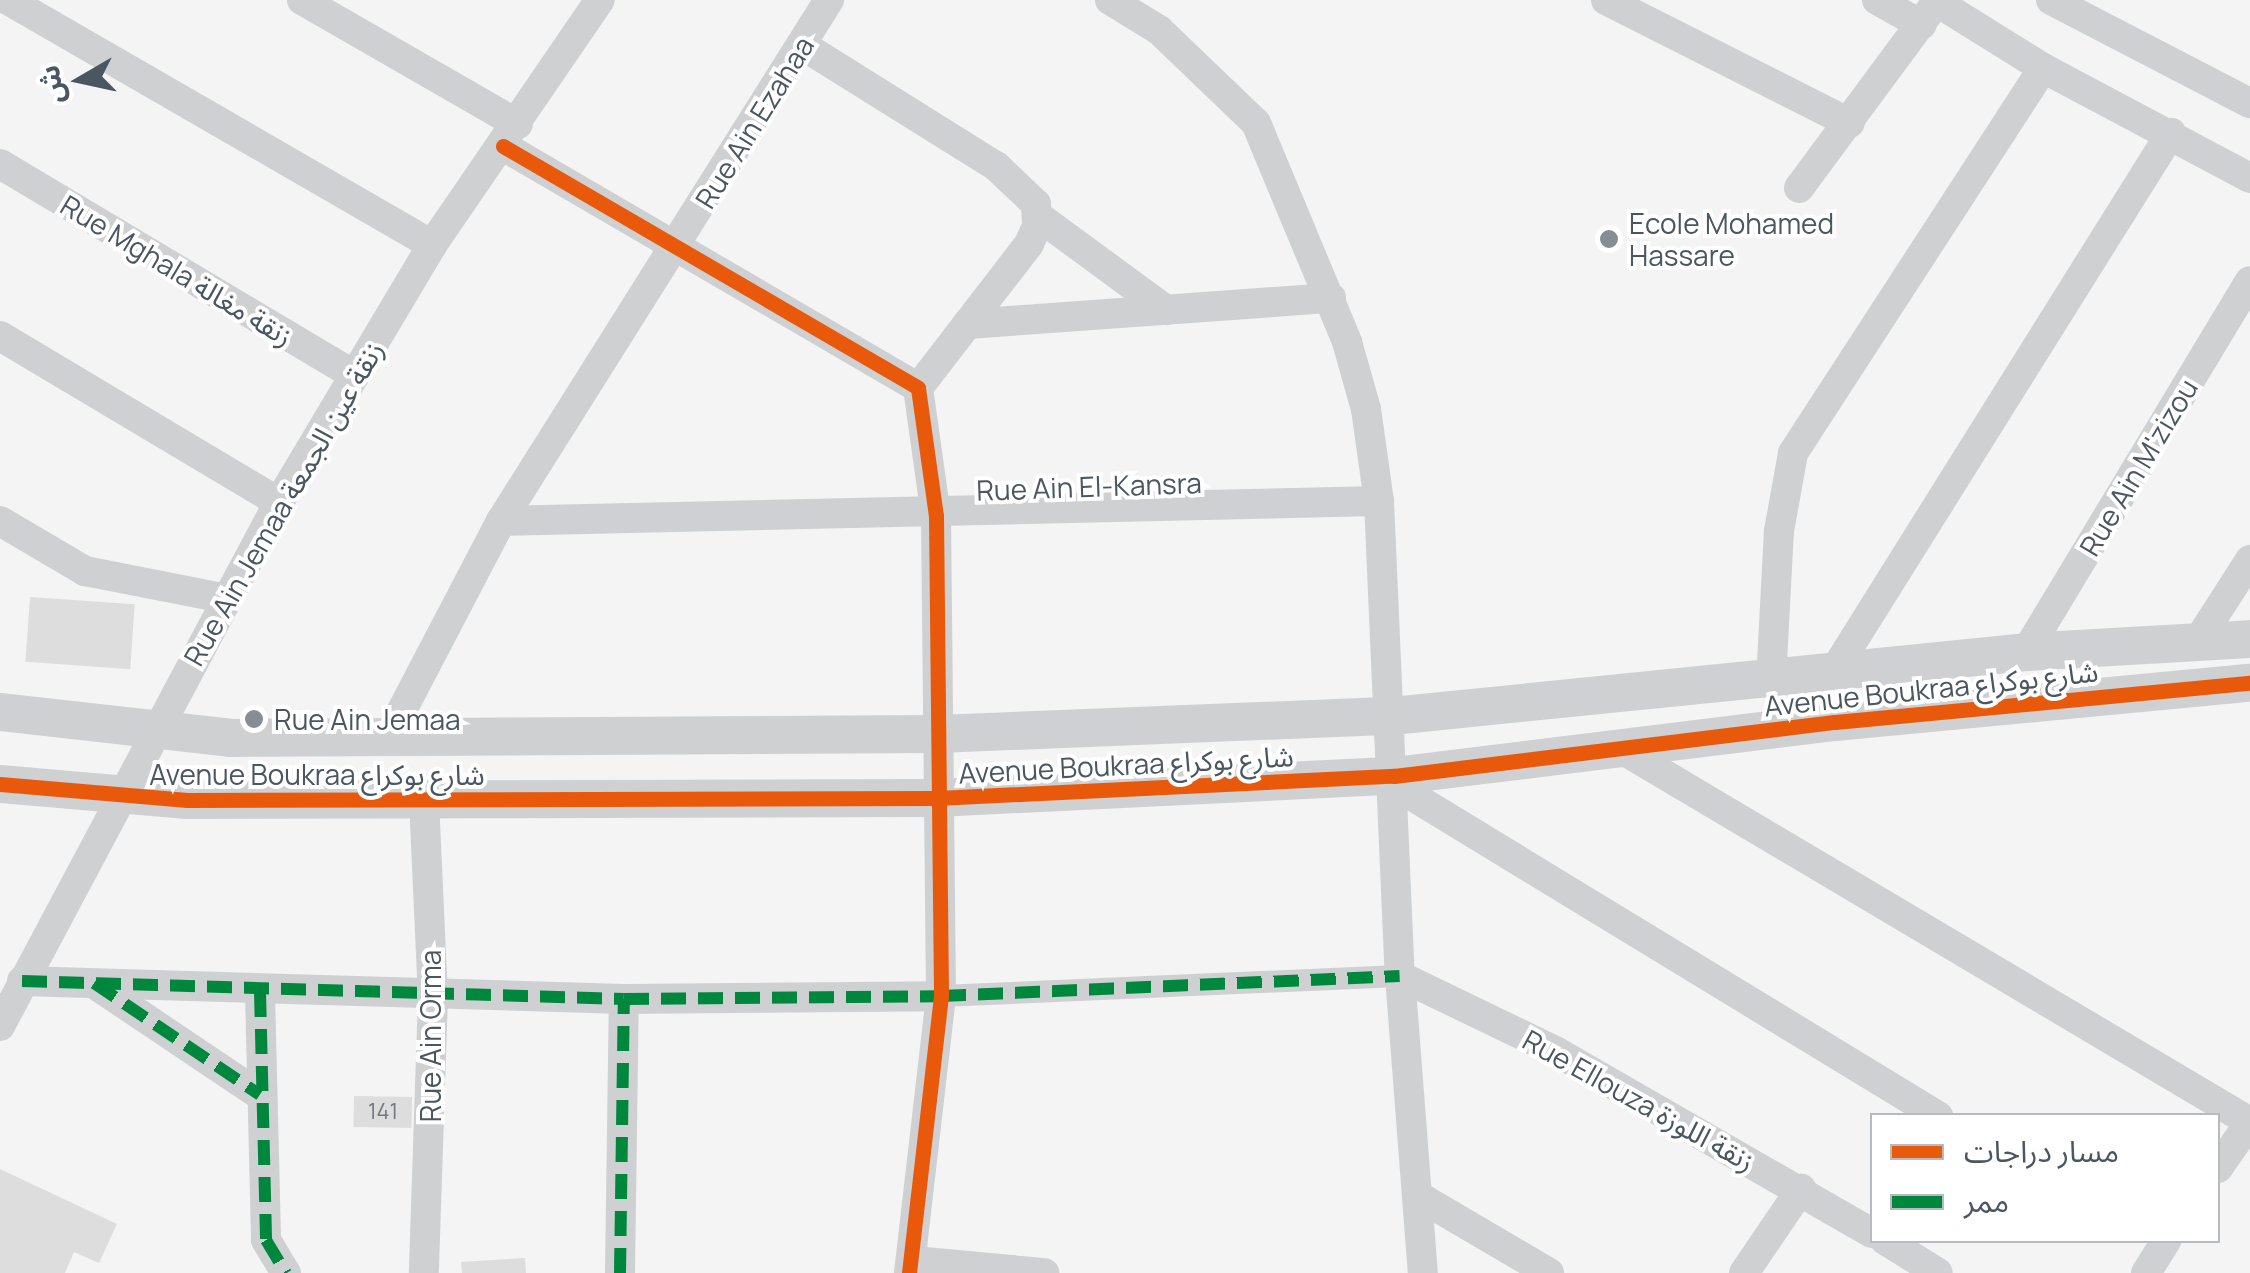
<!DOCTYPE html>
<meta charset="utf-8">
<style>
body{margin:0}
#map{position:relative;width:2250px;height:1273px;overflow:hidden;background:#f4f4f4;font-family:Manrope,"Noto Sans Arabic",sans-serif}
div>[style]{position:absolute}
.building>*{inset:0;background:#ddddde;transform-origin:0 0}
.pedestrian>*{height:22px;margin:-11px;padding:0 11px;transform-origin:11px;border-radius:11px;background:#ced0d2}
.minor>*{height:30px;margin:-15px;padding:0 15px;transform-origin:15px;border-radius:15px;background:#ced0d2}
.tertiary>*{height:38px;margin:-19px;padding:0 19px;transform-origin:19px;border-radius:19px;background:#ced0d2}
.quiet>*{height:12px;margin-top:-6px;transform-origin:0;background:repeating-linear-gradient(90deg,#00873e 0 25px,transparent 0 37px)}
.cycleway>*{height:15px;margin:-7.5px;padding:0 7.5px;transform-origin:7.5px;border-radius:7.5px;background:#e8590c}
.dots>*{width:28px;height:28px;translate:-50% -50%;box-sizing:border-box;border:5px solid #fff;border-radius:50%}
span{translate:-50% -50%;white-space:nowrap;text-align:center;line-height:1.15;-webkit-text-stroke:8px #fff;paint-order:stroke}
.number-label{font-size:22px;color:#707881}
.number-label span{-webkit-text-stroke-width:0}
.street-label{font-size:28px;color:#4a5661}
.poi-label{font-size:28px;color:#4a5661}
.left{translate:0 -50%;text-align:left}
.legend{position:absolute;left:1870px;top:1113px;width:350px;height:130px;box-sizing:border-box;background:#fff;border:2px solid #b7bbc0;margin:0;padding:12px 18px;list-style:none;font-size:30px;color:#4a5661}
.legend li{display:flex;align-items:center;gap:20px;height:50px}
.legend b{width:50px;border:2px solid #b7bbc0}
.north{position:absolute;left:30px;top:30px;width:100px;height:100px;-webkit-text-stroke:8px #fff;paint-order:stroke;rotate:261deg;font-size:28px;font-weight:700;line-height:40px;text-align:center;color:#4a5661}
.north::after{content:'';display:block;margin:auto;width:35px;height:45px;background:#4a5661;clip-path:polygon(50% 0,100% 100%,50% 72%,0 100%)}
</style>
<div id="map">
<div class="building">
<i style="left:30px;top:597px;width:105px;height:65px;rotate:4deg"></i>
<i style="left:354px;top:1096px;width:58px;height:31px;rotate:1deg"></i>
<i style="clip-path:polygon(0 1169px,117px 1224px,99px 1263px,74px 1252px,65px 1273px,0 1273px)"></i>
<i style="clip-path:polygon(525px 1258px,526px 1273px,462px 1273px,461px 1262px)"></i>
</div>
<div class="pedestrian">
<i style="left:941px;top:996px;width:459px;rotate:-2.5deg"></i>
</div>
<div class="minor">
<i style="left:8px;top:0;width:490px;rotate:30deg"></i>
<i style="left:302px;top:0;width:249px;rotate:29.9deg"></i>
<i style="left:1110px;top:0;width:57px;rotate:31.5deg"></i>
<i style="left:1159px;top:30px;width:134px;rotate:43.8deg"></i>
<i style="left:1256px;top:123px;width:237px;rotate:67.4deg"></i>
<i style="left:1347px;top:342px;width:70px;rotate:74.2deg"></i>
<i style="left:1366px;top:409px;width:93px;rotate:82deg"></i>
<i style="left:1379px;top:501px;width:475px;rotate:87.5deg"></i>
<i style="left:1400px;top:976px;width:298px;rotate:85.6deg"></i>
<i style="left:1606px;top:0;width:273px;rotate:26.8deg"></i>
<i style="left:1877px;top:0;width:51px;rotate:29.1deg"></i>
<i style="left:2051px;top:0;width:224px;rotate:27.4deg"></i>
<i style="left:1937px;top:2px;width:125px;rotate:31.9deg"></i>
<i style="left:2043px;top:68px;width:234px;rotate:28deg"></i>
<i style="left:802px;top:45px;width:229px;rotate:32deg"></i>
<i style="left:996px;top:166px;width:55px;rotate:43.5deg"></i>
<i style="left:1036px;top:204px;width:22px;rotate:87deg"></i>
<i style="left:1037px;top:226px;width:20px;rotate:114deg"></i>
<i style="left:1029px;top:244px;width:182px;rotate:127.6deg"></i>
<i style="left:503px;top:146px;width:480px;rotate:30.2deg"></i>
<i style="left:918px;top:388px;width:129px;rotate:82deg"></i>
<i style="left:936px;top:516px;width:480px;rotate:89.4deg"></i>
<i style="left:941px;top:996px;width:279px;rotate:96.6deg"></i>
<i style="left:0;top:164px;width:413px;rotate:30.8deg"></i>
<i style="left:1799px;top:188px;width:234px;rotate:-53.5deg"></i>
<i style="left:1038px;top:216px;width:159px;rotate:36.3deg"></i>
<i style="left:967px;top:324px;width:365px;rotate:-4.1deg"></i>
<i style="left:0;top:336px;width:325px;rotate:30.8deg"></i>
<i style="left:0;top:521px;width:99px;rotate:30.5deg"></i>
<i style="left:85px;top:571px;width:141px;rotate:11.1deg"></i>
<i style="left:501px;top:521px;width:878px;rotate:-1.3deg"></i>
<i style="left:2196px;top:644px;width:100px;rotate:-57.3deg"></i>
<i style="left:2026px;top:652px;width:433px;rotate:-58.9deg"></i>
<i style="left:1831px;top:676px;width:641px;rotate:-57.95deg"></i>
<i style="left:1771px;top:682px;width:151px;rotate:-87deg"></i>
<i style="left:1779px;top:531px;width:79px;rotate:-79.8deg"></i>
<i style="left:1793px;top:453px;width:459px;rotate:-57deg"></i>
<i style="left:387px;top:739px;width:246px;rotate:-62.4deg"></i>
<i style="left:501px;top:521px;width:616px;rotate:-57.81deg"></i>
<i style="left:1618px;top:747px;width:735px;rotate:30.68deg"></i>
<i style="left:1396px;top:786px;width:635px;rotate:31.34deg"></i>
<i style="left:424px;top:800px;width:196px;rotate:87.4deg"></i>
<i style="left:433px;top:996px;width:277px;rotate:91.9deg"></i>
<i style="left:1400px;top:976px;width:174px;rotate:25.8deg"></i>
<i style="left:1557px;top:1052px;width:363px;rotate:29.9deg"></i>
<i style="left:22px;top:981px;width:602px;rotate:1.71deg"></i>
<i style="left:96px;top:985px;width:197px;rotate:33.9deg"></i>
<i style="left:260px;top:992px;width:248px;rotate:88.6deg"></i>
<i style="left:266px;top:1240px;width:39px;rotate:59deg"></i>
<i style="left:0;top:1026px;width:594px;rotate:-61.97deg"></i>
<i style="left:279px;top:502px;width:299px;rotate:-59.2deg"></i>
<i style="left:432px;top:245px;width:297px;rotate:-55.6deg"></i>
<i style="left:2218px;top:1168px;width:56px;rotate:-55.2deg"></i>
<i style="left:1418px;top:1196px;width:152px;rotate:30.4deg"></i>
<i style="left:1885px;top:1240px;width:62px;rotate:31.9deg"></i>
<i style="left:914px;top:1261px;width:131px;rotate:5.3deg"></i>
<i style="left:620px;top:1273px;width:274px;rotate:-89.2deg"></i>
<i style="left:624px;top:999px;width:317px;rotate:-0.5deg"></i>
<i style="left:1744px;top:1273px;width:102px;rotate:-55.8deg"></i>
<i style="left:2146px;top:1273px;width:39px;rotate:-58deg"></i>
</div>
<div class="tertiary">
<i style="left:0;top:712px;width:231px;rotate:6.4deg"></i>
<i style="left:230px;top:738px;width:708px;rotate:-0.32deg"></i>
<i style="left:938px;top:734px;width:454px;rotate:-2.3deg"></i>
<i style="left:1392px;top:716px;width:637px;rotate:-5.76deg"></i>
<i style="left:2026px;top:652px;width:224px;rotate:-3.3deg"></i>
<i style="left:0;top:784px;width:188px;rotate:4.9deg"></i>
<i style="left:187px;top:800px;width:750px;rotate:-0.15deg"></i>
<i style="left:937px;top:798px;width:458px;rotate:-2.8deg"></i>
<i style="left:1394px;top:776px;width:444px;rotate:-7deg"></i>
<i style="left:1835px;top:722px;width:417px;rotate:-5.4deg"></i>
</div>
<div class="quiet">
<i style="left:22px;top:981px;width:602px;rotate:1.71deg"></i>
<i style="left:94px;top:983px;width:200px;rotate:34deg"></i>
<i style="left:260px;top:992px;width:248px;rotate:88.6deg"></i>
<i style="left:266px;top:1240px;width:39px;rotate:59deg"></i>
<i style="left:620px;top:1273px;width:274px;rotate:-89.2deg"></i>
<i style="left:624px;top:999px;width:317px;rotate:-0.5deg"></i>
<i style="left:941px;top:996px;width:459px;rotate:-2.5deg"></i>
</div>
<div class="cycleway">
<i style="left:503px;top:146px;width:480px;rotate:30.2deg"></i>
<i style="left:918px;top:388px;width:129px;rotate:82deg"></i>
<i style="left:936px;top:516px;width:480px;rotate:89.4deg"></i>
<i style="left:941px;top:996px;width:279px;rotate:96.6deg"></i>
<i style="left:0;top:784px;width:188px;rotate:4.9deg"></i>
<i style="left:187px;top:800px;width:750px;rotate:-0.15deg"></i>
<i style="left:937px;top:798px;width:458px;rotate:-2.8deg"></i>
<i style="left:1394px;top:776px;width:444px;rotate:-7deg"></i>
<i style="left:1835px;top:722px;width:417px;rotate:-5.4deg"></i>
</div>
<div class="dots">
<i style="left:1609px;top:239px;background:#868d94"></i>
<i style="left:254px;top:719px;background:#868d94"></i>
</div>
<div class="number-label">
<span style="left:383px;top:1112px">141</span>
</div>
<div class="street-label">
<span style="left:754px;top:122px;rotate:-58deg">Rue Ain Ezahaa</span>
<span style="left:177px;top:270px;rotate:31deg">Rue Mghala زنقة مغالة</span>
<span style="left:2138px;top:467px;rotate:-59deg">Rue Ain M'zizou</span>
<span style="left:1089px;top:486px;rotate:-2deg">Rue Ain El-Kansra</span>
<span style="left:283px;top:503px;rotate:-60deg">Rue Ain Jemaa زنقة عين الجمعة</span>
<span style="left:1931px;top:688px;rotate:-6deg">Avenue Boukraa شارع بوكراع</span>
<span style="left:1126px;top:764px;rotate:-3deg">Avenue Boukraa شارع بوكراع</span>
<span style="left:317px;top:774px">Avenue Boukraa شارع بوكراع</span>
<span style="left:430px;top:1036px;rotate:-90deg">Rue Ain Orma</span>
<span style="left:1639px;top:1100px;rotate:29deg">Rue Ellouza زنقة اللوزة</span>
</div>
<div class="poi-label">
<span class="left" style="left:1629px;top:239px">Ecole Mohamed<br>Hassare</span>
<span class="left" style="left:274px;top:719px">Rue Ain Jemaa</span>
</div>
<ul class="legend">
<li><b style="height:12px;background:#e8590c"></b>مسار دراجات</li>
<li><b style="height:12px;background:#00873e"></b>ممر</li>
</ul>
<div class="north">ش</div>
</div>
